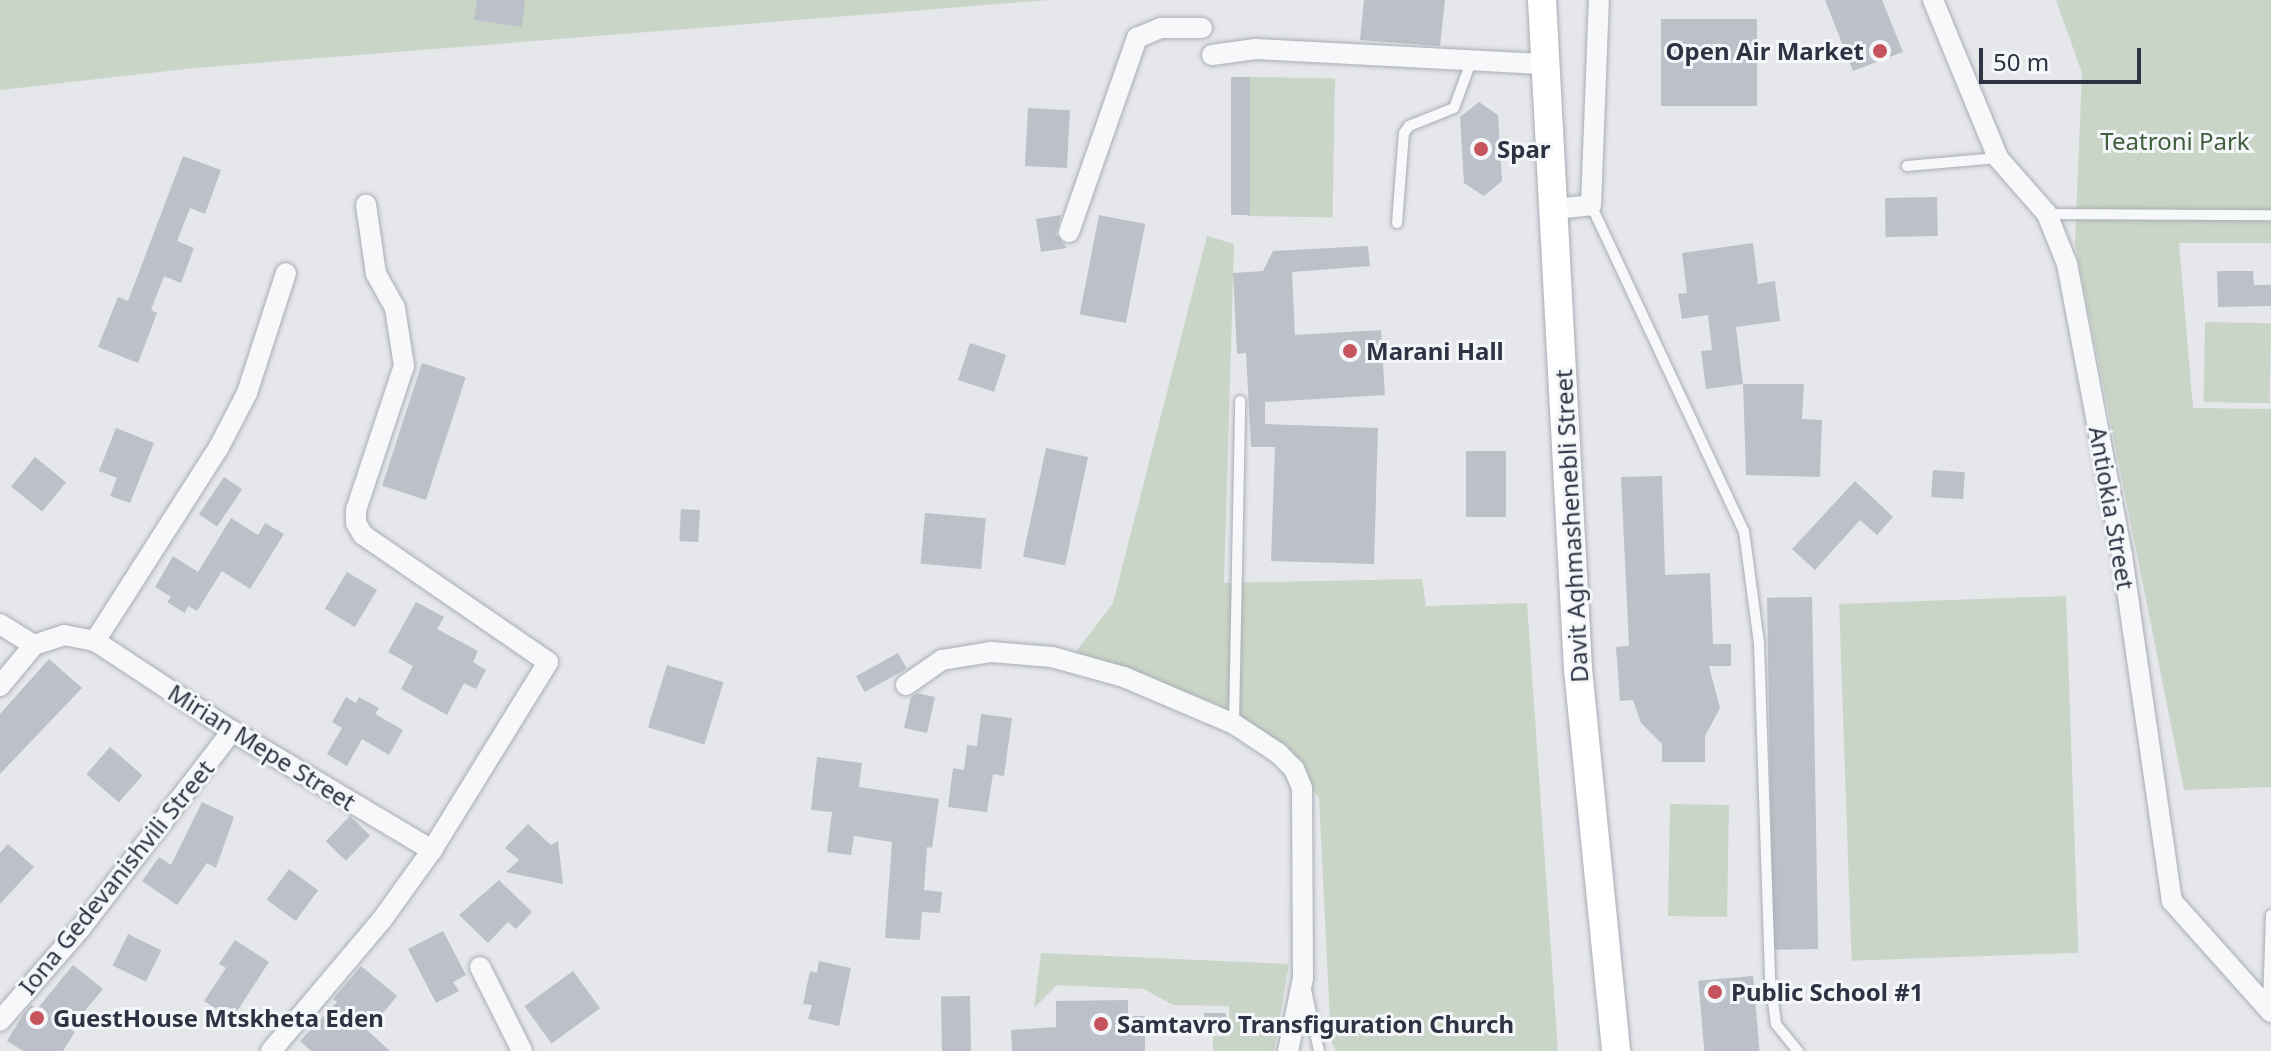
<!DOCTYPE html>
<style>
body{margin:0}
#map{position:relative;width:2271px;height:1051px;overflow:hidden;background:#e5e7eb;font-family:"Noto Sans",sans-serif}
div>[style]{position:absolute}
.green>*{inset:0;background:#c9d5c6;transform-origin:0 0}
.building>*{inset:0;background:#bcc0c8;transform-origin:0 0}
.roads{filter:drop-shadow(0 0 2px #aaadb5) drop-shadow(0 0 2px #aaadb5)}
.service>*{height:10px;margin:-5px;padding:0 5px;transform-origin:5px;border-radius:5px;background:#f7f8fa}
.minor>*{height:20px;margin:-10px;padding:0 10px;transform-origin:10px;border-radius:10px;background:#f7f8fa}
.secondary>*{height:28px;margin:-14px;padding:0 14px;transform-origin:14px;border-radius:14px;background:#fff}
.dots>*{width:22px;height:22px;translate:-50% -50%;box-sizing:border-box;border:4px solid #f4f6f9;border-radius:50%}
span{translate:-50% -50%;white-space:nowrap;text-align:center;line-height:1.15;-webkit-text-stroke:6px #f4f6f9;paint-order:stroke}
.poi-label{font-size:24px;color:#2d3343;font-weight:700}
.right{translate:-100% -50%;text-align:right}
.left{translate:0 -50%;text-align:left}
.park-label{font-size:24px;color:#3f5e3b}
.street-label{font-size:24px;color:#2d3343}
.scale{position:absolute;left:1979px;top:48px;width:162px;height:36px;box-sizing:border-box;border:4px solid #2d3343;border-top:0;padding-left:10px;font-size:24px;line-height:28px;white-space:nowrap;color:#2d3343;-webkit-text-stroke:6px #f4f6f9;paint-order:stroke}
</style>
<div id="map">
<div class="green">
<i style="clip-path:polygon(0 0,1048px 0,195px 68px,0 90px)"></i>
<i style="clip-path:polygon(2056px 0,2271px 0,2271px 243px,2179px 243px,2193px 408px,2271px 409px,2271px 787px,2184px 790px,2075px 244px,2082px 73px)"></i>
<i style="left:1250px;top:77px;width:85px;height:139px;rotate:1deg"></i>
<i style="clip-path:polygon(1207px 236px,1234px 244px,1224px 583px,1422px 579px,1426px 606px,1527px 603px,1558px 1051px,1336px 1051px,1331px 1041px,1319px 797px,1218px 704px,1076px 652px,1113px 603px)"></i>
<i style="left:2205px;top:322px;width:66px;height:80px;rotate:1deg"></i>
<i style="left:2066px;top:596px;width:357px;height:227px;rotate:88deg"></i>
<i style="left:1670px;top:804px;width:59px;height:112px;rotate:1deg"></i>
<i style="clip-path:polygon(1041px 953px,1289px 964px,1274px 1051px,1213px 1051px,1213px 1036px,1230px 1036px,1229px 1006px,1173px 1005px,1144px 989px,1057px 985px,1034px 1008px)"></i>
</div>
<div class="building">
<i style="clip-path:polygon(477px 0,525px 0,522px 27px,474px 20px)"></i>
<i style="clip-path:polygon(1364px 0,1445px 0,1440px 46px,1360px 40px)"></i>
<i style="clip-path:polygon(1825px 0,1882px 0,1903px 52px,1853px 71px)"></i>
<i style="left:1757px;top:19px;width:87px;height:96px;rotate:90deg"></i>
<i style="left:1231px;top:77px;width:19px;height:138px"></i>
<i style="clip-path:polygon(1479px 102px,1498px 115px,1502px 181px,1484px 196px,1464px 183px,1460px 117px)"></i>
<i style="left:1028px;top:108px;width:42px;height:58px;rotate:3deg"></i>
<i style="clip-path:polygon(183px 156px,221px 170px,205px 214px,190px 208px,177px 241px,194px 248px,181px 283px,164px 276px,151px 310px,157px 313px,138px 363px,98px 347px,118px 297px,128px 301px)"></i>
<i style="left:1937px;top:197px;width:39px;height:52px;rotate:89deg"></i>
<i style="clip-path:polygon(1061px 215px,1056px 234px,1067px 248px,1041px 252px,1036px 219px)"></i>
<i style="left:1099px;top:215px;width:47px;height:101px;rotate:11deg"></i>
<i style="clip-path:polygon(1753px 243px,1758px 284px,1775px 281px,1780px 321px,1736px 327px,1743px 384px,1706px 389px,1701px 351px,1712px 350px,1708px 315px,1682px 319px,1678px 294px,1687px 293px,1682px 253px)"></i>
<i style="clip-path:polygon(1368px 246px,1370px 266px,1292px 272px,1295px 335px,1381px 330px,1385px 395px,1265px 402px,1265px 424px,1378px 428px,1374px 564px,1271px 561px,1275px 447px,1251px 447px,1246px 353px,1237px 354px,1233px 273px,1263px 271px,1273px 251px)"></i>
<i style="clip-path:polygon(2217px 271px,2253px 271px,2254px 285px,2271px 285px,2271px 306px,2218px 307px)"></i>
<i style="left:970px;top:343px;width:38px;height:39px;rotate:18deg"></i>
<i style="left:422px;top:363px;width:46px;height:129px;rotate:18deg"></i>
<i style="clip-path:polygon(1743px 384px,1804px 384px,1802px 419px,1822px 420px,1820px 477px,1746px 475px)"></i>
<i style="clip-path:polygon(116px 428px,154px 443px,130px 503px,110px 496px,117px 478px,99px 471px)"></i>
<i style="left:1046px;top:448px;width:43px;height:111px;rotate:12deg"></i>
<i style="left:1466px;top:451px;width:40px;height:66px"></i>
<i style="left:35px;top:457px;width:40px;height:38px;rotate:39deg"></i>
<i style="left:1933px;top:470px;width:32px;height:27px;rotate:4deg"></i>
<i style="clip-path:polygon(1662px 476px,1665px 575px,1710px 573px,1713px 644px,1731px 644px,1731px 666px,1709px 666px,1720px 708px,1705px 736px,1705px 762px,1662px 762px,1662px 744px,1641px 723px,1633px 700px,1620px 701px,1616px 647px,1629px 646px,1621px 477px)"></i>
<i style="left:224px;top:477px;width:22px;height:45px;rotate:34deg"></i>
<i style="clip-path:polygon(1855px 481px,1893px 517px,1877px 535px,1860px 520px,1815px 570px,1792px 549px)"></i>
<i style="left:681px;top:509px;width:19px;height:32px;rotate:3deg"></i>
<i style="left:925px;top:513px;width:61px;height:51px;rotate:5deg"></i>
<i style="clip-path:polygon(231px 518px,258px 535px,265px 523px,284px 534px,250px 589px,222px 571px,197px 611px,188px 606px,185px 613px,167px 602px,171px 597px,155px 587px,173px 556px,198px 572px)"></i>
<i style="left:347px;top:572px;width:35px;height:43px;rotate:31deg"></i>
<i style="left:1812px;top:597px;width:352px;height:45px;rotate:89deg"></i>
<i style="clip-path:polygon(416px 602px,444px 617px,437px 629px,478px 651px,473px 662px,486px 670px,476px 689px,464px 683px,447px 715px,401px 689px,413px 666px,388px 652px)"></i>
<i style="left:898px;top:653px;width:18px;height:48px;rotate:61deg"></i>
<i style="clip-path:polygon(49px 659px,82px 688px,0 774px,0 714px)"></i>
<i style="left:667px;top:665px;width:59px;height:65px;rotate:17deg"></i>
<i style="clip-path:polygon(917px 693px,935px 697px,927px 733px,904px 728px,911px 697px)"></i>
<i style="clip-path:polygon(346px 697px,356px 703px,359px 697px,379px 708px,375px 714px,403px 730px,389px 755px,362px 739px,347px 766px,327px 754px,342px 728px,332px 722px)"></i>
<i style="clip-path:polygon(981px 714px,1012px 718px,1004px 776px,993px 774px,987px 812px,948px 807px,953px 768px,964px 770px,967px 745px,977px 746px)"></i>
<i style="left:110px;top:747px;width:43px;height:36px;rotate:41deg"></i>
<i style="clip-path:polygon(817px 757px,862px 763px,859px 787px,939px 799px,932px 848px,927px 847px,924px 890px,942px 892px,940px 913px,922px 912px,920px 940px,885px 938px,892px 842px,854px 836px,851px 855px,827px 852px,832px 812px,811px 810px)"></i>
<i style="clip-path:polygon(202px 802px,234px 817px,216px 868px,207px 863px,177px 905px,142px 881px,159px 857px,171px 865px)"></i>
<i style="left:350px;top:816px;width:28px;height:35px;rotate:44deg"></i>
<i style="clip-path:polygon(528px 824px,551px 845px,558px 841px,563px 884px,506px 872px,519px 860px,505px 848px)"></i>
<i style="clip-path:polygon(8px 844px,34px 867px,0 904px,0 853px)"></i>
<i style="left:289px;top:869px;width:36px;height:38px;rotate:36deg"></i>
<i style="clip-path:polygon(499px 880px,532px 912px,516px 929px,508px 922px,488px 943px,459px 915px)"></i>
<i style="clip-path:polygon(443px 931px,466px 975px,453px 982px,459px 991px,436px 1003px,408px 949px)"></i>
<i style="left:128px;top:934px;width:37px;height:35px;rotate:26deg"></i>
<i style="clip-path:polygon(235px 940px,269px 962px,232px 1019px,204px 1001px,226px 968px,219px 964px)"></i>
<i style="clip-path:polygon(819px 961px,851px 968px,839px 1026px,808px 1019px,812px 1005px,803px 1004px,810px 971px,817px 973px)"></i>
<i style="clip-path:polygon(73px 965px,103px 989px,70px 1029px,75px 1032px,63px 1051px,23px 1051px,7px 1041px,24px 1013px,31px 1005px,37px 1009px)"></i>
<i style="clip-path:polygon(361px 966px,397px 996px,368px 1031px,390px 1051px,311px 1051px,300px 1041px,337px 1002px,333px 999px)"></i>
<i style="left:573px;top:971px;width:46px;height:60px;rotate:54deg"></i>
<i style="left:1753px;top:976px;width:75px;height:55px;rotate:85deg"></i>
<i style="left:970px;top:996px;width:55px;height:29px;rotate:89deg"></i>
<i style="clip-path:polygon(1128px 1000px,1128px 1016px,1145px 1016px,1145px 1051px,1012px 1051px,1011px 1030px,1056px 1027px,1056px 1001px)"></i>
<i style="left:1204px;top:1013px;width:22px;height:17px"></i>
</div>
<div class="roads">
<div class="service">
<i style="left:1907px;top:166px;width:91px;rotate:-5deg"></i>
<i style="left:1591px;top:205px;width:360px;rotate:64.9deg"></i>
<i style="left:1744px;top:531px;width:114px;rotate:82.4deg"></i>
<i style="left:1759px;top:644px;width:334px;rotate:88.1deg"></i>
<i style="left:1770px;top:978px;width:46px;rotate:82.6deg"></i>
<i style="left:1776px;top:1024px;width:35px;rotate:51deg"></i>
<i style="left:2047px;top:214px;width:224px;rotate:0.3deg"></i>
<i style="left:1397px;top:223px;width:90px;rotate:-85.6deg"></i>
<i style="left:1404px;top:133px;width:9px;rotate:-54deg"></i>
<i style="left:1409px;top:126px;width:48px;rotate:-21.8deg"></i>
<i style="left:1454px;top:108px;width:49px;rotate:-69.7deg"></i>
<i style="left:1234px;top:724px;width:323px;rotate:-88.9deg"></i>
<i style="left:1306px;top:990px;width:62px;rotate:78deg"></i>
<i style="left:2268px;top:1005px;width:90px;rotate:-88.1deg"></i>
</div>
<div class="minor">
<i style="left:1933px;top:0;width:171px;rotate:67.6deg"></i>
<i style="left:1998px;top:158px;width:74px;rotate:48.8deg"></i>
<i style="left:2047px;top:214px;width:54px;rotate:68.2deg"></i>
<i style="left:2067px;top:264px;width:296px;rotate:79.3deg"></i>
<i style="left:2122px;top:555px;width:350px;rotate:81.8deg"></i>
<i style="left:2172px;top:901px;width:149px;rotate:48.3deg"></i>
<i style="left:1212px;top:55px;width:44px;rotate:-7.8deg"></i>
<i style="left:1256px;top:49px;width:291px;rotate:3deg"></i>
<i style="left:1555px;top:209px;width:36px;rotate:-6deg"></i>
<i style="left:1591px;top:205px;width:205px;rotate:-87.8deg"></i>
<i style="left:1069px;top:232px;width:206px;rotate:-70.7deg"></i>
<i style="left:1137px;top:38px;width:26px;rotate:-23deg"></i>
<i style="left:1161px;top:28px;width:41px"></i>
<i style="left:0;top:624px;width:40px;rotate:32deg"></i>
<i style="left:95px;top:641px;width:230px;rotate:-57.4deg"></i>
<i style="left:219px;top:447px;width:61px;rotate:-62.6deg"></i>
<i style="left:247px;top:393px;width:126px;rotate:-72deg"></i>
<i style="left:906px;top:685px;width:44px;rotate:-34.8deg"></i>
<i style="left:942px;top:660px;width:50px;rotate:-9.3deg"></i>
<i style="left:991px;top:652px;width:61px;rotate:4.7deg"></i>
<i style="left:1052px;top:657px;width:75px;rotate:15.5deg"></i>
<i style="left:1124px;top:677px;width:120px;rotate:23.1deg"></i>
<i style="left:1234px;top:724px;width:53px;rotate:33.4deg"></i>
<i style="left:1278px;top:753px;width:23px;rotate:45deg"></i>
<i style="left:1294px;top:769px;width:21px;rotate:67deg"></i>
<i style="left:1302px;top:788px;width:190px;rotate:89.7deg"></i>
<i style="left:1303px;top:978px;width:75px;rotate:101.6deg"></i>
<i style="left:0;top:686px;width:53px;rotate:-50.3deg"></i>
<i style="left:34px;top:645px;width:32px;rotate:-18deg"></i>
<i style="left:64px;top:635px;width:32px;rotate:11deg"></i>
<i style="left:95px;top:641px;width:164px;rotate:33.3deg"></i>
<i style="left:232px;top:731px;width:233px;rotate:30.8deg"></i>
<i style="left:480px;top:967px;width:94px;rotate:63.4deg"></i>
<i style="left:0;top:1021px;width:122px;rotate:-49deg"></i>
<i style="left:80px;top:929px;width:250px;rotate:-52.5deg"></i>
<i style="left:271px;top:1051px;width:170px;rotate:-49.8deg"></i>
<i style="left:381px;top:921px;width:87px;rotate:-54.3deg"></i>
<i style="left:432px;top:850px;width:221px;rotate:-58.3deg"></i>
<i style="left:548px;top:662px;width:224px;rotate:-145.5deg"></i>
<i style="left:363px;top:535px;width:14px;rotate:-120deg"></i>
<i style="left:356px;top:523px;width:13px;rotate:-90deg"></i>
<i style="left:356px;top:510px;width:152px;rotate:-71.6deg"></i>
<i style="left:404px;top:366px;width:59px;rotate:-98.8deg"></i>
<i style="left:395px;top:308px;width:39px;rotate:-119deg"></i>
<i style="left:376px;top:274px;width:70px;rotate:-98.2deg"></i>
</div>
<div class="secondary">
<i style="left:1542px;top:0;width:670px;rotate:86.92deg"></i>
<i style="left:1578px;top:669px;width:384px;rotate:84.3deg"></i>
</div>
</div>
<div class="dots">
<i style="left:1880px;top:51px;background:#c6545d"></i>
<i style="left:1481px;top:149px;background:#c6545d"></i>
<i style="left:1350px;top:351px;background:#c6545d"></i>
<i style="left:1715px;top:992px;background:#c6545d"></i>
<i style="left:37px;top:1018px;background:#c6545d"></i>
<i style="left:1101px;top:1024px;background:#c6545d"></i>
</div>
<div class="poi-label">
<span class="right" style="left:1864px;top:51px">Open Air Market</span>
<span class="left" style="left:1497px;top:149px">Spar</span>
<span class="left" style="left:1366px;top:351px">Marani Hall</span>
<span class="left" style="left:1731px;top:992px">Public School #1</span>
<span class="left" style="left:53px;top:1018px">GuestHouse Mtskheta Eden</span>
<span class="left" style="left:1117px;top:1024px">Samtavro Transfiguration Church</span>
</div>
<div class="park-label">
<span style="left:2175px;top:141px">Teatroni Park</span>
</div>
<div class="street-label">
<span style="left:2112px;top:508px;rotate:80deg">Antiokia Street</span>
<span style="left:1571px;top:526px;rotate:-93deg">Davit Aghmashenebli Street</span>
<span style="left:262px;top:747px;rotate:32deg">Mirian Mepe Street</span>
<span style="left:116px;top:877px;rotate:-51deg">Iona Gedevanishvili Street</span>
</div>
<div class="scale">50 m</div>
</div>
